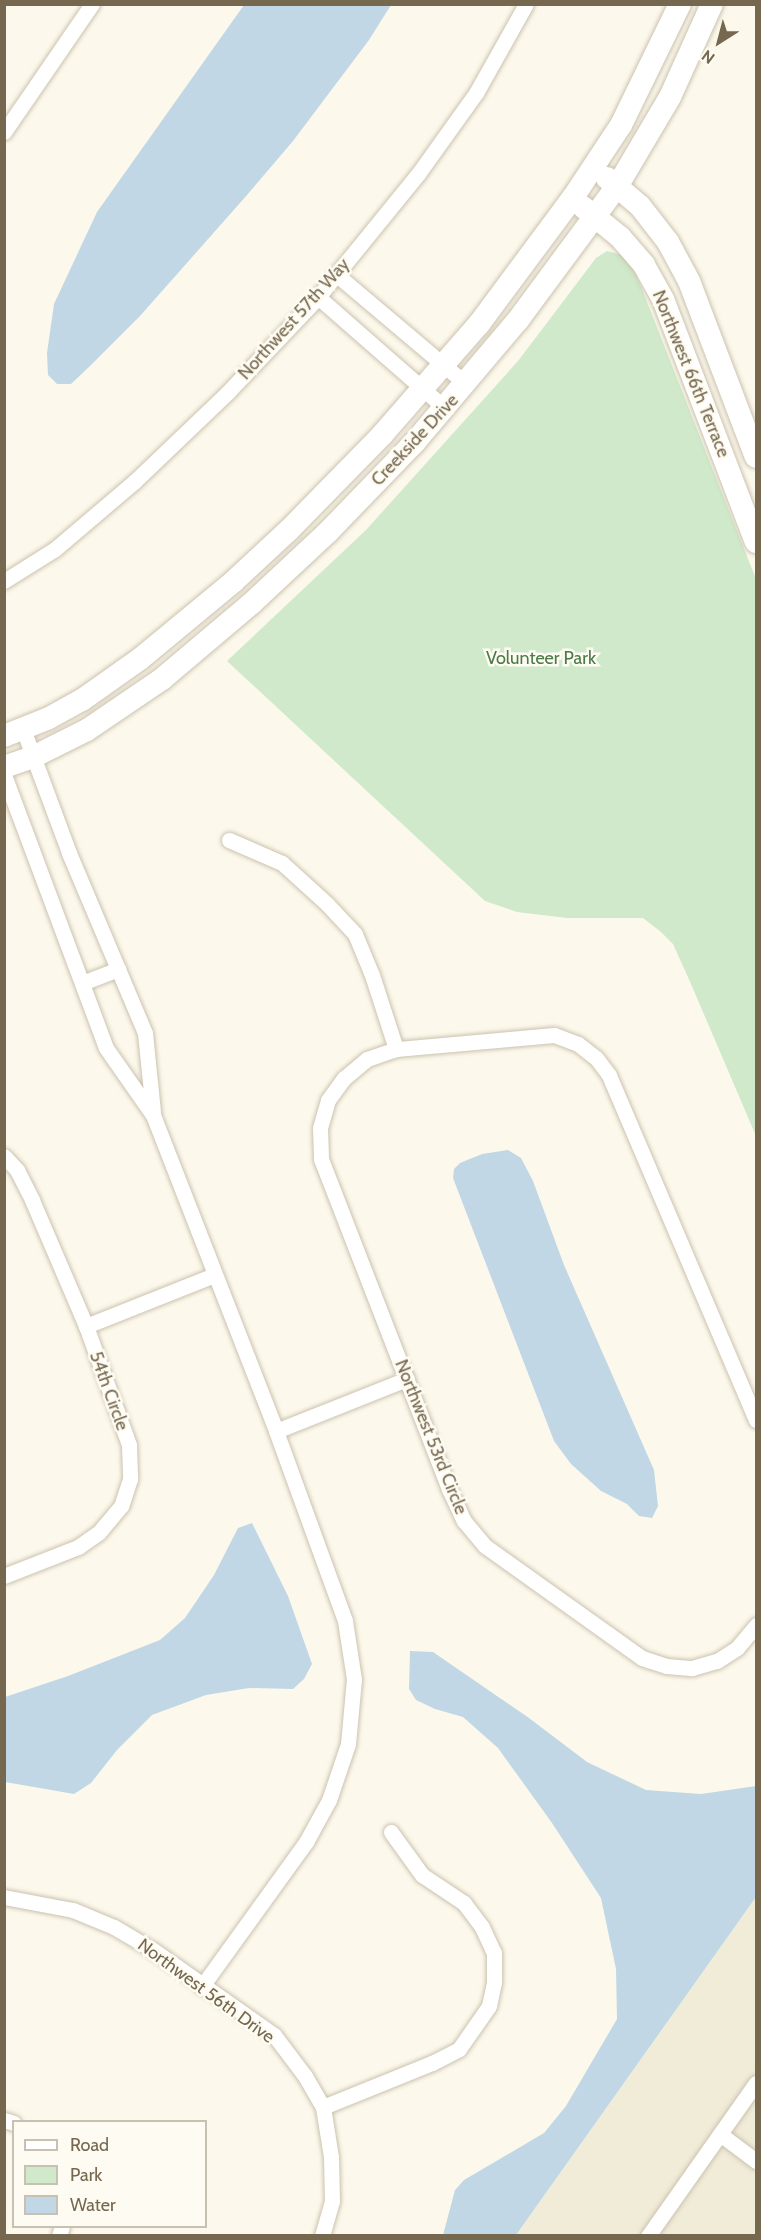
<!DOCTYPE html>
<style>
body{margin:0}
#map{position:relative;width:761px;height:2240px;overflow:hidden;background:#fcf9ec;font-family:Cabin,sans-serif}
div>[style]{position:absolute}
.residential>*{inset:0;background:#f0ecd8}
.green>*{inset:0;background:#cfe9ca}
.water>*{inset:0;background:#c1d7e5}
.roads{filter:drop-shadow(0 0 2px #ccc2af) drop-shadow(0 0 2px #ccc2af)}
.street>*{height:15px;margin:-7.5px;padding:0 7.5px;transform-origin:7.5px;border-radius:7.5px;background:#fff}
.secondary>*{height:22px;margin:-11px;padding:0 11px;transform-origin:11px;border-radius:11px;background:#fff}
span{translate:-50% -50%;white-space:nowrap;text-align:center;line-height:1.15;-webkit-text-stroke:5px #fefcf2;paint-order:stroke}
.street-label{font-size:18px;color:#76674f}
.park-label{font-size:18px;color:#4b7b48}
.frame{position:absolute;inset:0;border:6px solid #76674f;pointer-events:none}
.legend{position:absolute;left:12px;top:2120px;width:195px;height:108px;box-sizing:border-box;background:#fefcf2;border:2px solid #c8c0b1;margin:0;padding:8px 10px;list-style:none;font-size:18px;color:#76674f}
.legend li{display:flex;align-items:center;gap:12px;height:30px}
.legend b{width:30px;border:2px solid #c8c0b1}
.north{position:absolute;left:689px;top:12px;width:60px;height:60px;-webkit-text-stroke:4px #fefcf2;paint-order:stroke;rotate:216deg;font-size:16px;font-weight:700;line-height:24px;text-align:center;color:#76674f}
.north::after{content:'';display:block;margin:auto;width:21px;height:27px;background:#76674f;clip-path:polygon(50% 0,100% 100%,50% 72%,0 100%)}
</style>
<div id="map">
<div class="residential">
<i style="clip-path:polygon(756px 1897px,756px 2235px,516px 2235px)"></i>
</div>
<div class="green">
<i style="clip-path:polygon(607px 251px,622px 255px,636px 274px,756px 579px,756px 1136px,691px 984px,673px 944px,661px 932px,643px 918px,567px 918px,517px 912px,485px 901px,227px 661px,366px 530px,518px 361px,596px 258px)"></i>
</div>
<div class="water">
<i style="clip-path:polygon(244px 5px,391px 5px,369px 40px,293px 141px,247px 195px,140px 316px,90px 366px,71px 384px,57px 384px,48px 375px,47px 353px,54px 304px,97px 212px)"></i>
<i style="clip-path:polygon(508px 1150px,521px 1158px,533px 1181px,564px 1265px,654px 1470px,658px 1506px,652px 1518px,639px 1516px,627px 1504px,601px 1491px,571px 1464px,554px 1441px,453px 1178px,454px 1169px,460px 1163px,482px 1154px)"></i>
<i style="clip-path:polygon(252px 1523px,288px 1596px,312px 1664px,304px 1679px,293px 1689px,249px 1688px,206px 1695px,152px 1715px,117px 1750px,91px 1783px,74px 1794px,5px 1782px,5px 1697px,68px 1676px,160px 1640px,185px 1618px,214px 1575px,238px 1528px)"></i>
<i style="clip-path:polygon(410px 1651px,433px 1652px,529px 1718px,587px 1762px,646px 1790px,701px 1794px,756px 1786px,756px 1897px,516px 2235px,443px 2235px,455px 2190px,464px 2180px,544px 2133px,566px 2106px,617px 2019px,616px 1969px,601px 1898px,552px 1823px,498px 1748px,463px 1717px,435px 1709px,416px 1700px,409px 1689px)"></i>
</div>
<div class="roads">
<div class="street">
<i style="left:4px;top:132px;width:155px;rotate:-55.5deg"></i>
<i style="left:337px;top:275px;width:169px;rotate:40.2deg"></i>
<i style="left:318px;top:297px;width:169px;rotate:41.2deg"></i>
<i style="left:4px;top:581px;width:60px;rotate:-32.1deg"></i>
<i style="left:55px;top:549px;width:105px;rotate:-40.4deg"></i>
<i style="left:135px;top:481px;width:129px;rotate:-43.7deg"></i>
<i style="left:228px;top:392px;width:131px;rotate:-46.5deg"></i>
<i style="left:318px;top:297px;width:159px;rotate:-50.9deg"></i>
<i style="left:418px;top:174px;width:100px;rotate:-54.4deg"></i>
<i style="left:476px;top:93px;width:102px;rotate:-60.7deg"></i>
<i style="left:23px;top:729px;width:132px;rotate:69.6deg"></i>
<i style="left:69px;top:853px;width:195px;rotate:67.1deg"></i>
<i style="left:145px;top:1033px;width:79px;rotate:84.2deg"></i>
<i style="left:4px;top:775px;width:291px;rotate:69.5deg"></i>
<i style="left:106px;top:1048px;width:82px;rotate:55deg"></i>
<i style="left:153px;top:1115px;width:339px;rotate:68.7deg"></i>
<i style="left:276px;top:1431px;width:202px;rotate:70deg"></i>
<i style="left:345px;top:1621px;width:59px;rotate:81.2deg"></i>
<i style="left:354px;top:1679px;width:65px;rotate:95.3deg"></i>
<i style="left:348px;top:1744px;width:59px;rotate:108.7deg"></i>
<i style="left:329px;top:1800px;width:48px;rotate:118.7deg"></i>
<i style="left:306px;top:1842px;width:178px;rotate:125.8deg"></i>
<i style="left:229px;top:840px;width:58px;rotate:23.5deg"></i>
<i style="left:282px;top:863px;width:61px;rotate:42.3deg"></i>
<i style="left:327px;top:904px;width:41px;rotate:47deg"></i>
<i style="left:355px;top:934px;width:44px;rotate:67.5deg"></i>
<i style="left:372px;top:975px;width:78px;rotate:72deg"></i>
<i style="left:82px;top:983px;width:39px;rotate:-21deg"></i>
<i style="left:4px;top:1156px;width:19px;rotate:47deg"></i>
<i style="left:17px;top:1170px;width:34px;rotate:63deg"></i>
<i style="left:32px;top:1200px;width:137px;rotate:66.8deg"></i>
<i style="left:86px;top:1326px;width:127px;rotate:70.1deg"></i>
<i style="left:129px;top:1445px;width:34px;rotate:88deg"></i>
<i style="left:130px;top:1479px;width:28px;rotate:108deg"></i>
<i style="left:121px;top:1506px;width:35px;rotate:130deg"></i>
<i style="left:98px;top:1533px;width:24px;rotate:145deg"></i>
<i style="left:78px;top:1547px;width:79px;rotate:158.6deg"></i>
<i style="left:86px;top:1326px;width:138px;rotate:-21.7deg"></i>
<i style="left:756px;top:1420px;width:375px;rotate:-113.1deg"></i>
<i style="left:609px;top:1075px;width:21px;rotate:-127deg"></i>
<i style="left:596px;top:1058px;width:23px;rotate:-142deg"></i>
<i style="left:578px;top:1044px;width:26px;rotate:-159deg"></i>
<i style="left:554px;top:1035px;width:159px;rotate:174.9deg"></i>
<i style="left:396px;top:1049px;width:31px;rotate:161deg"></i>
<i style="left:367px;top:1059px;width:30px;rotate:140deg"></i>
<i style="left:344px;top:1078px;width:27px;rotate:126deg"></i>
<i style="left:328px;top:1100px;width:29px;rotate:106deg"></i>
<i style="left:320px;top:1128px;width:31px;rotate:88deg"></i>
<i style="left:321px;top:1159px;width:354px;rotate:68.8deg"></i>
<i style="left:449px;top:1489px;width:35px;rotate:65deg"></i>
<i style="left:464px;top:1521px;width:33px;rotate:50deg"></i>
<i style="left:485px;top:1546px;width:193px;rotate:35.5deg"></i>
<i style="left:642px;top:1658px;width:26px;rotate:18deg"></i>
<i style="left:667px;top:1666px;width:25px;rotate:5deg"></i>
<i style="left:692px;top:1668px;width:26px;rotate:-16deg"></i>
<i style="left:717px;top:1661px;width:24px;rotate:-33deg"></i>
<i style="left:737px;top:1648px;width:30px;rotate:-50deg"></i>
<i style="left:276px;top:1431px;width:141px;rotate:-21.7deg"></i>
<i style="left:4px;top:1897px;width:70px;rotate:10.7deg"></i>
<i style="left:73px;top:1910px;width:44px;rotate:22.5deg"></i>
<i style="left:114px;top:1927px;width:45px;rotate:30.5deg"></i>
<i style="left:153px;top:1950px;width:148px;rotate:35.1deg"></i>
<i style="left:274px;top:2035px;width:51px;rotate:52.9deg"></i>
<i style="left:305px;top:2076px;width:36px;rotate:60deg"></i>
<i style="left:323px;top:2107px;width:51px;rotate:80.9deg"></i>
<i style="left:331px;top:2157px;width:44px;rotate:88.7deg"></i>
<i style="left:332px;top:2201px;width:36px;rotate:106deg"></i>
<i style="left:323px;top:2107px;width:118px;rotate:-22deg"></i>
<i style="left:432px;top:2063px;width:30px;rotate:-27deg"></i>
<i style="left:459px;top:2049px;width:52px;rotate:-55.1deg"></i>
<i style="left:489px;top:2006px;width:25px;rotate:-78deg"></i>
<i style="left:494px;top:1982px;width:29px;rotate:-90deg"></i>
<i style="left:494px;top:1953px;width:29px;rotate:-115deg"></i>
<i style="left:482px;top:1927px;width:30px;rotate:-127deg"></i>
<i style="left:464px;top:1903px;width:50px;rotate:-146.3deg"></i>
<i style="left:422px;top:1875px;width:53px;rotate:-125.8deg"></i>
<i style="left:4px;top:2120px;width:10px;rotate:17deg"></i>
<i style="left:720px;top:2134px;width:45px;rotate:36.9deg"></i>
<i style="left:59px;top:2236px;width:10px;rotate:-73deg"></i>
<i style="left:648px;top:2236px;width:187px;rotate:-54.8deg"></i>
</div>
<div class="secondary">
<i style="left:607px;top:178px;width:43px;rotate:40.3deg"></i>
<i style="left:640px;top:206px;width:46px;rotate:52.1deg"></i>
<i style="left:668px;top:242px;width:44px;rotate:61.7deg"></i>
<i style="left:689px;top:281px;width:188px;rotate:69.2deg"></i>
<i style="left:583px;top:207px;width:48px;rotate:39deg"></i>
<i style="left:620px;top:237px;width:37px;rotate:49deg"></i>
<i style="left:644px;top:265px;width:39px;rotate:61deg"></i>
<i style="left:663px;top:299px;width:260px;rotate:69.1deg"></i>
<i style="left:4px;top:736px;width:48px;rotate:-21.8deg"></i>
<i style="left:49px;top:718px;width:38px;rotate:-29deg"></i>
<i style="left:82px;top:700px;width:71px;rotate:-35.3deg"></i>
<i style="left:140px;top:659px;width:121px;rotate:-39.6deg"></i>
<i style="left:233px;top:582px;width:76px;rotate:-42.9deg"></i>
<i style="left:289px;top:530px;width:133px;rotate:-45.6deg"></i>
<i style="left:382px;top:435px;width:147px;rotate:-48.9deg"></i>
<i style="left:479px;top:324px;width:156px;rotate:-53.4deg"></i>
<i style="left:572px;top:199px;width:89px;rotate:-56.5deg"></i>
<i style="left:621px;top:125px;width:135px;rotate:-64deg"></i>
<i style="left:4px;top:767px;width:31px;rotate:-19deg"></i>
<i style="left:33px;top:757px;width:60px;rotate:-26.6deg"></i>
<i style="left:87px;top:730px;width:91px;rotate:-34.2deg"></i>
<i style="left:162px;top:679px;width:118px;rotate:-40.2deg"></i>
<i style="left:252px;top:603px;width:104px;rotate:-43.1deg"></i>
<i style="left:328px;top:532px;width:124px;rotate:-46deg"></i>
<i style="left:414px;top:443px;width:161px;rotate:-49.8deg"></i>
<i style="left:518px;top:320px;width:168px;rotate:-53.5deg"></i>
<i style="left:618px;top:185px;width:102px;rotate:-59.4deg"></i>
<i style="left:670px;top:97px;width:102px;rotate:-65.7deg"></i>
</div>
</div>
<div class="street-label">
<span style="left:294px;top:319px;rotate:-48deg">Northwest 57th Way</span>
<span style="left:691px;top:374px;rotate:68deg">Northwest 66th Terrace</span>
<span style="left:415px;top:440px;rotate:-47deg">Creekside Drive</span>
<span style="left:109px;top:1391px;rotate:70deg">54th Circle</span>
<span style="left:431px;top:1437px;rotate:68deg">Northwest 53rd Circle</span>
<span style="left:206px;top:1991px;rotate:36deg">Northwest 56th Drive</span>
</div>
<div class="park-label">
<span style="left:541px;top:658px">Volunteer Park</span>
</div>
<div class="frame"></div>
<ul class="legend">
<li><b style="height:8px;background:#fff"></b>Road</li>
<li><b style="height:16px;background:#cfe9ca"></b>Park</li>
<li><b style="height:16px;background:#c1d7e5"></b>Water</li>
</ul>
<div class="north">N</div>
</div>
